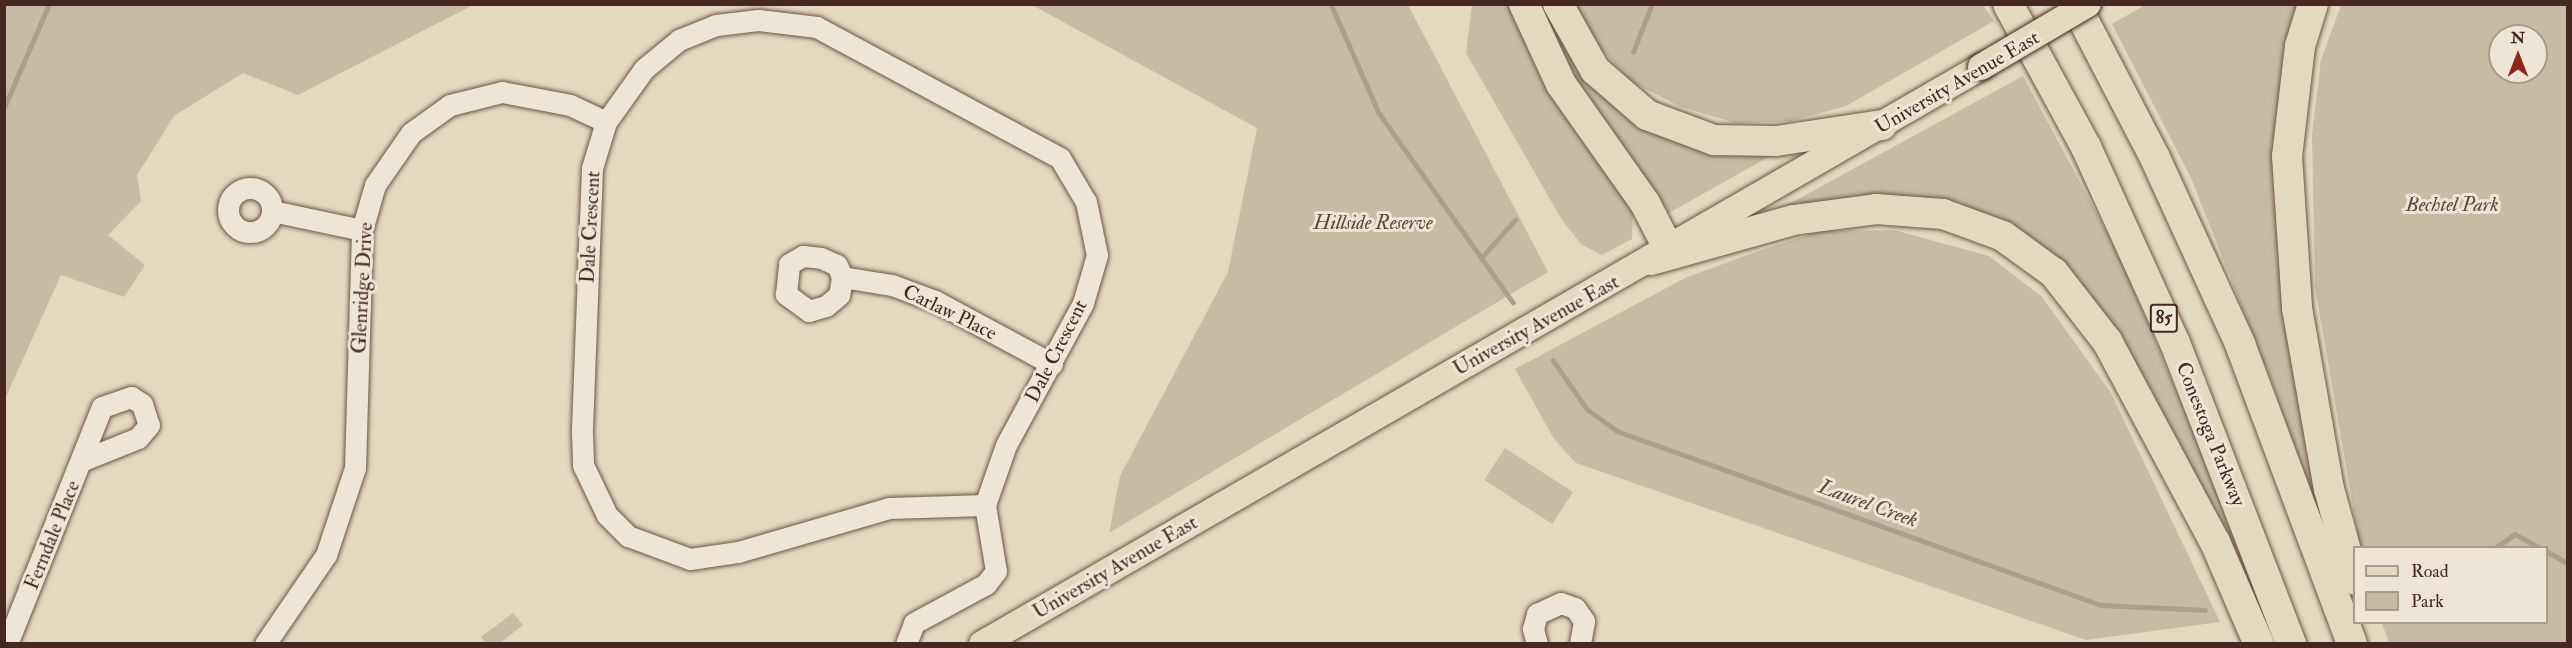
<!DOCTYPE html>
<style>
body{margin:0}
#map{position:relative;width:2572px;height:648px;overflow:hidden;background:#e3d9bf;font-family:"IM FELL Double Pica",serif}
div>[style]{position:absolute}
.green>*{inset:0;background:#c8bba4;transform-origin:0 0}
.stream>*{height:4.5px;margin:-2.25px;padding:0 2.25px;transform-origin:2.25px;border-radius:2.25px;background:#ae9d88}
.roads{filter:drop-shadow(0 0 2px #6d5446) drop-shadow(0 0 2px #6d5446)}
.minor>*{height:21px;margin:-10.5px;padding:0 10.5px;transform-origin:10.5px;border-radius:10.5px;background:#ede6d5}
.minor>.ring{margin:-10.5px;padding:0;box-sizing:content-box;background:none;border:21px solid #ede6d5;border-radius:50%}
.major>*{height:26px;margin:-13px;padding:0 13px;transform-origin:13px;border-radius:13px;background:#e3d9bf}
.highway>*{height:30px;margin:-15px;padding:0 15px;transform-origin:15px;border-radius:15px;background:#e3d9bf}
.bridges{filter:drop-shadow(0 0 2px #46281e) drop-shadow(0 0 2px #46281e)}
.major-bridge>*{height:26px;margin:-13px;padding:0 13px;transform-origin:13px;border-radius:13px;background:#e3d9bf}
span{translate:-50% -50%;white-space:nowrap;text-align:center;line-height:1.15;-webkit-text-stroke:6px #ede6d5;paint-order:stroke}
.shield-label span{padding:2px 4px;background:#ede6d5;border:2px solid;border-radius:4px;-webkit-text-stroke-width:0}
.shield-label{font-size:18px;color:#46281e;font-weight:700}
.street-label{font-size:20px;color:#46281e}
.park-label{font-size:20px;color:#604539;font-style:italic}
.water-label{font-size:21px;color:#604538;font-style:italic}
.frame{position:absolute;inset:0;border:6px solid #46281e;pointer-events:none}
.legend{position:absolute;left:2353px;top:546px;width:195px;height:78px;box-sizing:border-box;background:#ede6d5;border:2px solid #aa9a8c;margin:0;padding:8px 10px;list-style:none;font-size:18px;color:#46281e}
.legend li{display:flex;align-items:center;gap:12px;height:30px}
.legend b{width:30px;border:2px solid #aa9a8c}
.north{position:absolute;left:2488px;top:24px;width:60px;height:60px;box-sizing:border-box;background:#ede6d5;border:2px solid #aa9a8c;border-radius:50%;rotate:0deg;font-size:16px;font-weight:700;line-height:24px;text-align:center;color:#46281e}
.north::after{content:'';display:block;margin:auto;width:21px;height:27px;background:#8f2418;clip-path:polygon(50% 0,100% 100%,50% 72%,0 100%)}
</style>
<div id="map">
<div class="green">
<i style="clip-path:polygon(1982px 4px,1994px 21px,1846px 106px,1792px 121px,1736px 123px,1681px 107px,1630px 81px,1592px 39px,1577px 5px)"></i>
<i style="clip-path:polygon(4px 5px,5px 4px,473px 5px,298px 95px,243px 73px,174px 116px,137px 175px,141px 201px,108px 235px,145px 265px,124px 297px,61px 275px,5px 399px)"></i>
<i style="clip-path:polygon(1032px 5px,1408px 5px,1548px 272px,1109px 533px,1120px 476px,1228px 272px,1257px 128px)"></i>
<i style="clip-path:polygon(1472px 5px,1511px 5px,1533px 61px,1633px 208px,1632px 239px,1602px 255px,1581px 244px,1562px 220px,1466px 53px)"></i>
<i style="clip-path:polygon(1533px 5px,1545px 5px,1600px 87px,1779px 151px,1669px 213px,1581px 90px)"></i>
<i style="clip-path:polygon(2145px 5px,2307px 5px,2282px 140px,2331px 524px,2321px 527px,2273px 385px,2191px 178px,2112px 24px)"></i>
<i style="clip-path:polygon(evenodd,2341px 5px,2567px 5px,2567px 643px,2389px 643px,2382px 623px,2546px 622px,2546px 548px,2360px 547px,2315px 287px,2312px 135px,2321px 60px,2341px 5px,2500px 36px,2536px 36px,2536px 72px,2500px 72px,2500px 36px)"></i>
<i style="clip-path:polygon(2023px 76px,2121px 259px,2262px 596px,2250px 598px,2169px 436px,1999px 225px,1776px 211px)"></i>
<i style="clip-path:polygon(1894px 230px,1989px 256px,2042px 297px,2111px 393px,2220px 622px,2086px 640px,1576px 463px,1554px 439px,1515px 369px,1685px 278px,1755px 252px,1821px 231px)"></i>
<i style="left:1505px;top:448px;width:81px;height:38px;rotate:33deg"></i>
<i style="clip-path:polygon(513px 613px,523px 625px,500px 643px,486px 643px,481px 637px)"></i>
</div>
<div class="stream">
<i style="left:1331px;top:4px;width:119px;rotate:66.2deg"></i>
<i style="left:1379px;top:113px;width:232px;rotate:54.7deg"></i>
<i style="left:1633px;top:52px;width:52px;rotate:-68.4deg"></i>
<i style="left:4px;top:108px;width:113px;rotate:-66.6deg"></i>
<i style="left:1482px;top:257px;width:50px;rotate:-48.3deg"></i>
<i style="left:1553px;top:360px;width:60px;rotate:55.2deg"></i>
<i style="left:1587px;top:409px;width:37px;rotate:36deg"></i>
<i style="left:1617px;top:431px;width:514px;rotate:19.77deg"></i>
<i style="left:2101px;top:605px;width:104px;rotate:2.8deg"></i>
<i style="left:2495px;top:548px;width:24px;rotate:-35deg"></i>
<i style="left:2515px;top:534px;width:29px;rotate:29deg"></i>
<i style="left:2546px;top:551px;width:25px;rotate:29deg"></i>
</div>
<div class="roads">
<div class="minor">
<i class="ring" style="left:228px;top:188px;width:23px;height:23px"></i>
<i style="left:272px;top:211px;width:92px;rotate:11.9deg"></i>
<i style="left:842px;top:277px;width:18px;rotate:99deg"></i>
<i style="left:839px;top:295px;width:17px;rotate:140deg"></i>
<i style="left:826px;top:306px;width:18px;rotate:164deg"></i>
<i style="left:809px;top:311px;width:29px;rotate:-144deg"></i>
<i style="left:786px;top:294px;width:30px;rotate:-84deg"></i>
<i style="left:789px;top:264px;width:16px;rotate:-30deg"></i>
<i style="left:803px;top:256px;width:18px;rotate:6deg"></i>
<i style="left:821px;top:258px;width:17px;rotate:24deg"></i>
<i style="left:837px;top:265px;width:13px;rotate:67deg"></i>
<i style="left:842px;top:277px;width:51px;rotate:9.1deg"></i>
<i style="left:892px;top:285px;width:46px;rotate:20.4deg"></i>
<i style="left:935px;top:301px;width:133px;rotate:28.3deg"></i>
<i style="left:7px;top:644px;width:255px;rotate:-68.2deg"></i>
<i style="left:102px;top:407px;width:31px;rotate:-19deg"></i>
<i style="left:131px;top:397px;width:13px;rotate:32deg"></i>
<i style="left:142px;top:404px;width:22px;rotate:72deg"></i>
<i style="left:149px;top:425px;width:17px;rotate:130deg"></i>
<i style="left:138px;top:438px;width:59px;rotate:158.2deg"></i>
<i style="left:265px;top:644px;width:108px;rotate:-55.6deg"></i>
<i style="left:326px;top:555px;width:92px;rotate:-71.6deg"></i>
<i style="left:355px;top:468px;width:238px;rotate:-88.3deg"></i>
<i style="left:362px;top:230px;width:47px;rotate:-73.9deg"></i>
<i style="left:375px;top:185px;width:63px;rotate:-55.3deg"></i>
<i style="left:411px;top:133px;width:48px;rotate:-35.7deg"></i>
<i style="left:450px;top:105px;width:54px;rotate:-14deg"></i>
<i style="left:502px;top:92px;width:69px;rotate:10.8deg"></i>
<i style="left:570px;top:105px;width:40px;rotate:25deg"></i>
<i style="left:906px;top:644px;width:22px;rotate:-69deg"></i>
<i style="left:914px;top:623px;width:82px;rotate:-28.4deg"></i>
<i style="left:986px;top:584px;width:16px;rotate:-52deg"></i>
<i style="left:996px;top:571px;width:67px;rotate:-99.5deg"></i>
<i style="left:985px;top:505px;width:64px;rotate:-70.7deg"></i>
<i style="left:1006px;top:445px;width:162px;rotate:-61.5deg"></i>
<i style="left:1083px;top:303px;width:50px;rotate:-73.7deg"></i>
<i style="left:1097px;top:255px;width:54px;rotate:-101.7deg"></i>
<i style="left:1086px;top:202px;width:51px;rotate:-120.6deg"></i>
<i style="left:1060px;top:158px;width:276px;rotate:-151.7deg"></i>
<i style="left:817px;top:27px;width:59px;rotate:-173.2deg"></i>
<i style="left:758px;top:20px;width:42px;rotate:173.2deg"></i>
<i style="left:716px;top:25px;width:40px;rotate:158deg"></i>
<i style="left:679px;top:40px;width:45px;rotate:140.4deg"></i>
<i style="left:644px;top:69px;width:65px;rotate:125.6deg"></i>
<i style="left:606px;top:122px;width:48px;rotate:106.9deg"></i>
<i style="left:592px;top:168px;width:265px;rotate:92.2deg"></i>
<i style="left:582px;top:433px;width:32px;rotate:88deg"></i>
<i style="left:583px;top:465px;width:55px;rotate:64.4deg"></i>
<i style="left:607px;top:515px;width:30px;rotate:45deg"></i>
<i style="left:628px;top:536px;width:66px;rotate:20.4deg"></i>
<i style="left:690px;top:559px;width:49px;rotate:-8.3deg"></i>
<i style="left:738px;top:552px;width:157px;rotate:-16.2deg"></i>
<i style="left:889px;top:508px;width:96px;rotate:-1.8deg"></i>
<i style="left:1537px;top:644px;width:16px;rotate:-105deg"></i>
<i style="left:1533px;top:629px;width:16px;rotate:-75deg"></i>
<i style="left:1537px;top:614px;width:26px;rotate:-25deg"></i>
<i style="left:1561px;top:603px;width:15px;rotate:20deg"></i>
<i style="left:1575px;top:608px;width:16px;rotate:55deg"></i>
<i style="left:1584px;top:621px;width:23px;rotate:100deg"></i>
</div>
<div class="major">
<i style="left:982px;top:644px;width:1154px;rotate:-30.01deg"></i>
</div>
<div class="highway">
<i style="left:1524px;top:4px;width:88px;rotate:65.2deg"></i>
<i style="left:1561px;top:84px;width:146px;rotate:54.8deg"></i>
<i style="left:1645px;top:203px;width:53px;rotate:62.9deg"></i>
<i style="left:1558px;top:4px;width:76px;rotate:60.7deg"></i>
<i style="left:1595px;top:70px;width:69px;rotate:40.9deg"></i>
<i style="left:1647px;top:115px;width:72px;rotate:20.5deg"></i>
<i style="left:1714px;top:140px;width:62px;rotate:0.9deg"></i>
<i style="left:1776px;top:141px;width:107px;rotate:-8.6deg"></i>
<i style="left:2008px;top:4px;width:163px;rotate:61.4deg"></i>
<i style="left:2086px;top:147px;width:215px;rotate:65.6deg"></i>
<i style="left:2175px;top:343px;width:323px;rotate:68.9deg"></i>
<i style="left:2075px;top:4px;width:174px;rotate:62.5deg"></i>
<i style="left:2155px;top:158px;width:205px;rotate:65.4deg"></i>
<i style="left:2240px;top:344px;width:320px;rotate:69.5deg"></i>
<i style="left:2313px;top:4px;width:44px;rotate:107.2deg"></i>
<i style="left:2300px;top:46px;width:111px;rotate:96.7deg"></i>
<i style="left:2287px;top:156px;width:152px;rotate:86.2deg"></i>
<i style="left:2297px;top:308px;width:184px;rotate:80deg"></i>
<i style="left:2329px;top:489px;width:94px;rotate:74.6deg"></i>
<i style="left:1651px;top:260px;width:148px;rotate:-15.7deg"></i>
<i style="left:1793px;top:220px;width:84px;rotate:-7.5deg"></i>
<i style="left:1876px;top:209px;width:67px;rotate:4.3deg"></i>
<i style="left:1943px;top:214px;width:64px;rotate:20.1deg"></i>
<i style="left:2003px;top:236px;width:63px;rotate:36deg"></i>
<i style="left:2054px;top:273px;width:86px;rotate:52.1deg"></i>
<i style="left:2107px;top:341px;width:228px;rotate:61.8deg"></i>
<i style="left:2215px;top:542px;width:111px;rotate:66.7deg"></i>
</div>
</div>
<div class="bridges">
<div class="major-bridge">
<i style="left:1981px;top:67px;width:124px;rotate:-30.5deg"></i>
</div>
</div>
<div class="shield-label">
<span style="left:2164px;top:318px">85</span>
</div>
<div class="street-label">
<span style="left:1957px;top:82px;rotate:-30deg">University Avenue East</span>
<span style="left:590px;top:227px;rotate:-87deg">Dale Crescent</span>
<span style="left:362px;top:288px;rotate:-87deg">Glenridge Drive</span>
<span style="left:950px;top:312px;rotate:26deg">Carlaw Place</span>
<span style="left:1536px;top:325px;rotate:-29deg">University Avenue East</span>
<span style="left:1056px;top:351px;rotate:-63deg">Dale Crescent</span>
<span style="left:2211px;top:434px;rotate:68deg">Conestoga Parkway</span>
<span style="left:52px;top:535px;rotate:-68deg">Ferndale Place</span>
<span style="left:1115px;top:567px;rotate:-30deg">University Avenue East</span>
</div>
<div class="park-label">
<span style="left:2452px;top:204px">Bechtel Park</span>
<span style="left:1373px;top:222px">Hillside Reserve</span>
</div>
<div class="water-label">
<span style="left:1868px;top:504px;rotate:20deg">Laurel Creek</span>
</div>
<div class="frame"></div>
<ul class="legend">
<li><b style="height:8px;background:#e3d9bf"></b>Road</li>
<li><b style="height:16px;background:#c8bba4"></b>Park</li>
</ul>
<div class="north">N</div>
</div>
